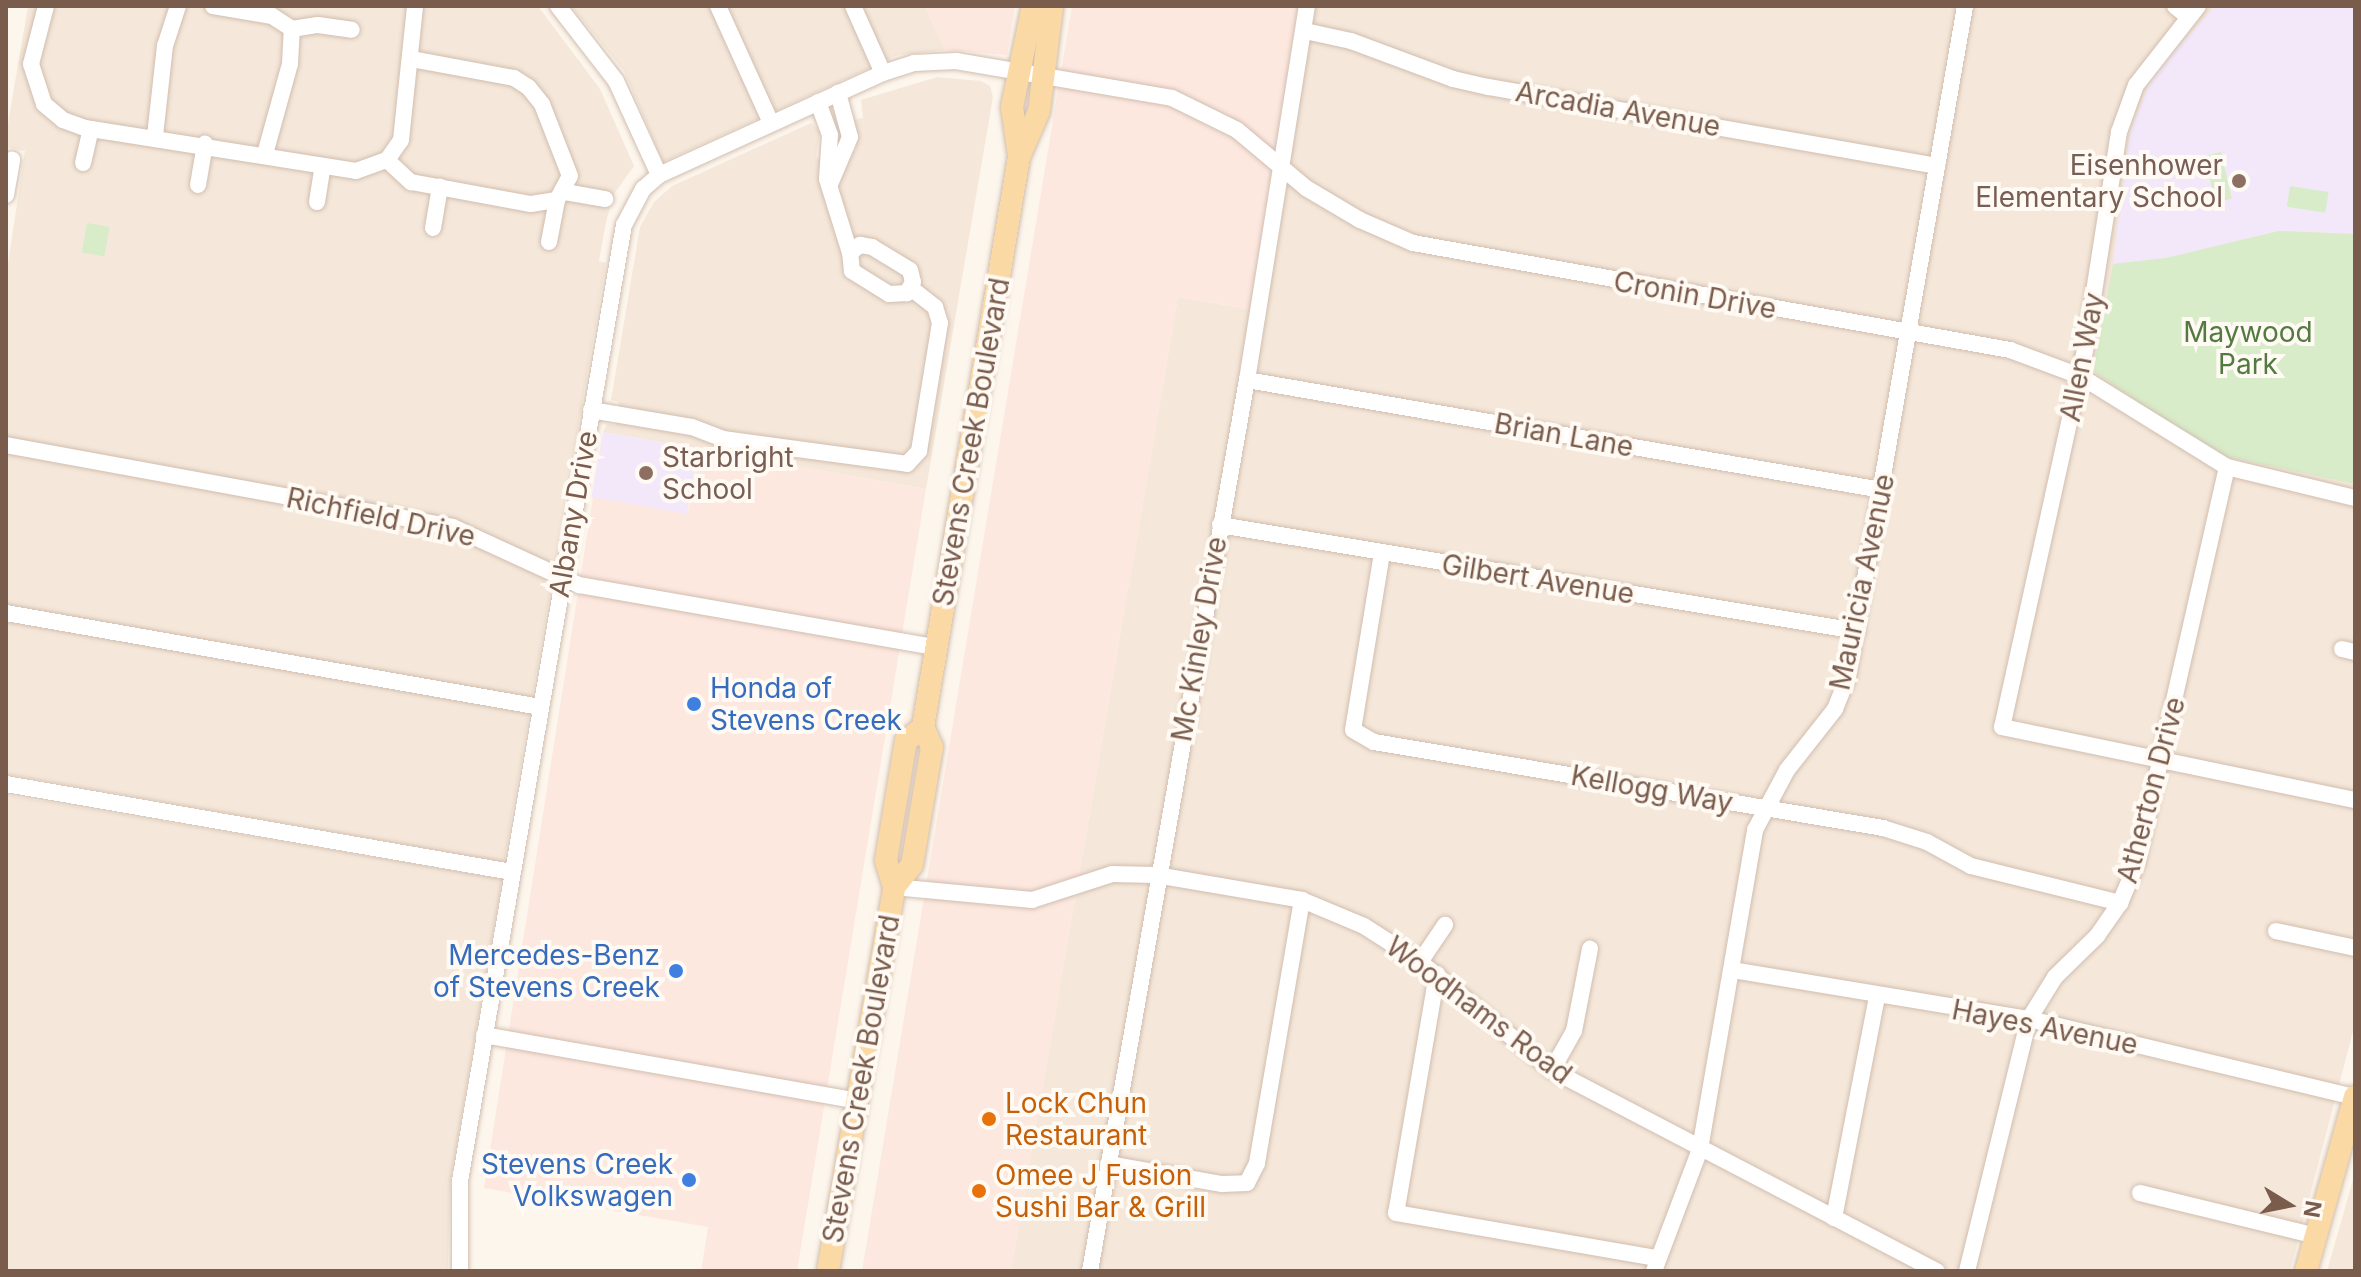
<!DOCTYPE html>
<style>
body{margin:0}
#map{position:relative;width:2361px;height:1277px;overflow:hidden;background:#fdf6ec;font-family:Inter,sans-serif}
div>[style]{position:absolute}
.residential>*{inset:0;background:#f5e8da}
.commercial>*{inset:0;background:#fde8e0}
.education>*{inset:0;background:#f3e8fa;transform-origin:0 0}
.green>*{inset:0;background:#d8ecc9;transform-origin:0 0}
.roads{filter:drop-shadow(0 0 2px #d1beb0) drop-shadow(0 0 2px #d1beb0)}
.minor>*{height:16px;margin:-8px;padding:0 8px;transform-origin:8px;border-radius:8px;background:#fff}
.major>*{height:22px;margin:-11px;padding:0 11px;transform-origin:11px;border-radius:11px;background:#fbd9a5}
.dots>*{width:22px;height:22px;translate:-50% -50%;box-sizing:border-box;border:4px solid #fffaf3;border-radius:50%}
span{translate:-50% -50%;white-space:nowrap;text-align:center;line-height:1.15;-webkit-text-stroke:8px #fffaf3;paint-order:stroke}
.street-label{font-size:28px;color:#7a5c4d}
.education-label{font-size:28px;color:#785e54}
.right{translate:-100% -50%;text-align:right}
.left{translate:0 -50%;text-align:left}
.park-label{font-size:28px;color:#537a41}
.shop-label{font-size:28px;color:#366cbe}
.food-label{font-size:28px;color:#c56008}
.frame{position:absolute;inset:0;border:8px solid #7a5c4d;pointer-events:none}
.north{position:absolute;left:2249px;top:1165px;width:80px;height:80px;-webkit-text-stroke:6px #fffaf3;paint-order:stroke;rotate:100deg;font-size:22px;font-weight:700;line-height:32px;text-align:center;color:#7a5c4d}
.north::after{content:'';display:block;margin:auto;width:28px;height:36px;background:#7a5c4d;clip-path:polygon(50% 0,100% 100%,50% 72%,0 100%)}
</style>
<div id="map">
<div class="residential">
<i style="clip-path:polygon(28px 6px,538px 6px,600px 89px,634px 166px,614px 194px,606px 222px,599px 261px,606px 263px,504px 862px,6px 774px,6px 277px,25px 151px,6px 147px,6px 135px)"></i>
<i style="clip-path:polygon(571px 6px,925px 6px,945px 50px,898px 55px,663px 162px,624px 71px)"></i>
<i style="clip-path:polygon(1296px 6px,2355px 6px,2355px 1024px,2290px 1271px,1011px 1271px,1178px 297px,1249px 309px,1298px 33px)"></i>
<i style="clip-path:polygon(937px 77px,981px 81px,990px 86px,993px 97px,926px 489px,603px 432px,607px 424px,615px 425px,619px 402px,611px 400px,640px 227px,654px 202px,672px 186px,811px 123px,820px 131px,816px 157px,842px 172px,856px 148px,854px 120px,863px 118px,861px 100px)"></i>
<i style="clip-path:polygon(6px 795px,502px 879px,450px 1182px,448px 1271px,6px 1271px)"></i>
<i style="clip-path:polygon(2355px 1173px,2355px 1271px,2327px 1271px)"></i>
</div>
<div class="commercial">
<i style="clip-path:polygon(925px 6px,1015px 6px,1007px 55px,945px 50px)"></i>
<i style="clip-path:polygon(1072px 6px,1296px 6px,1298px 33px,1250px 309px,1178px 297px,1011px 1271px,862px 1271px)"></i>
<i style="clip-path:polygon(699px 449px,926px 489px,797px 1271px,701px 1271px,708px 1227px,484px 1188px,593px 497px,688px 512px)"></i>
</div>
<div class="education">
<i style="clip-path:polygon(2215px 6px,2355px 6px,2355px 234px,2279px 231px,2166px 258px,2113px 264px,2130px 131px,2153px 75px)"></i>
<i style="left:603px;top:432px;width:97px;height:66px;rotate:10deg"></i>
</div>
<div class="green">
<i style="left:2221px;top:152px;width:48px;height:17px;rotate:77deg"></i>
<i style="left:2290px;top:186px;width:39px;height:21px;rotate:9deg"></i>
<i style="left:87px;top:223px;width:23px;height:30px;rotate:10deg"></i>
<i style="clip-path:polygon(2279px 231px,2355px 234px,2355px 484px,2213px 454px,2093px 371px,2113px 264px,2166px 258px)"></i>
</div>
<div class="roads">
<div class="minor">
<i style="left:46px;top:6px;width:60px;rotate:104.5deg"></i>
<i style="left:31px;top:64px;width:42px;rotate:72deg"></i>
<i style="left:44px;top:104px;width:25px;rotate:40deg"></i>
<i style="left:63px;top:120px;width:23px;rotate:20deg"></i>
<i style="left:85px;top:128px;width:274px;rotate:9deg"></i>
<i style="left:356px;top:171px;width:33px;rotate:-20deg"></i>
<i style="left:387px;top:160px;width:24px;rotate:-55deg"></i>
<i style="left:401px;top:140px;width:135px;rotate:-84deg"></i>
<i style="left:213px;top:6px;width:60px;rotate:9.6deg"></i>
<i style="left:272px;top:16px;width:24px;rotate:33deg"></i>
<i style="left:292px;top:29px;width:26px;rotate:-9deg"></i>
<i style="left:318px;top:25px;width:34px;rotate:8deg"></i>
<i style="left:558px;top:6px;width:95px;rotate:52.3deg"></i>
<i style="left:616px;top:81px;width:103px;rotate:65.4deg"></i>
<i style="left:718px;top:6px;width:128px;rotate:65.6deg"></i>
<i style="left:853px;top:6px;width:73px;rotate:65.9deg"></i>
<i style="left:2175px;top:6px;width:17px;rotate:40deg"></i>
<i style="left:2198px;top:6px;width:100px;rotate:128.1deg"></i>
<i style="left:2136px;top:85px;width:50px;rotate:109.9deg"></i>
<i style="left:2119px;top:132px;width:221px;rotate:98.9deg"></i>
<i style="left:2085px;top:350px;width:386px;rotate:102.4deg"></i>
<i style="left:2002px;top:727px;width:360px;rotate:11.7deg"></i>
<i style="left:1305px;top:31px;width:47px;rotate:12.3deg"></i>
<i style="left:1351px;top:41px;width:109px;rotate:20.4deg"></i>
<i style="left:1453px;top:79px;width:37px;rotate:13deg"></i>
<i style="left:1489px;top:87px;width:455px;rotate:10deg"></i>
<i style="left:818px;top:102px;width:35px;rotate:70deg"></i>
<i style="left:830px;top:135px;width:44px;rotate:93.9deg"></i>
<i style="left:827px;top:179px;width:77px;rotate:72.7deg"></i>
<i style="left:155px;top:136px;width:91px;rotate:-83.7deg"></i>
<i style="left:165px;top:46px;width:42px;rotate:-72deg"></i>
<i style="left:265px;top:154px;width:93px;rotate:-74.5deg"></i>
<i style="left:290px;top:64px;width:35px;rotate:-87deg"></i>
<i style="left:387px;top:160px;width:33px;rotate:43deg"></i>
<i style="left:411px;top:182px;width:122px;rotate:10.4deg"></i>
<i style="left:531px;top:204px;width:26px;rotate:-9deg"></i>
<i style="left:557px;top:200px;width:27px;rotate:-62deg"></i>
<i style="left:570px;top:176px;width:77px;rotate:-111.3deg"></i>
<i style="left:542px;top:104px;width:22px;rotate:-129deg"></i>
<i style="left:528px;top:87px;width:17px;rotate:-147deg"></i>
<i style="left:514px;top:78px;width:105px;rotate:-169.5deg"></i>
<i style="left:83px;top:163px;width:35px;rotate:-77deg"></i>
<i style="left:830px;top:184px;width:51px;rotate:-66.9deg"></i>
<i style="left:850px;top:137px;width:46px;rotate:-105.3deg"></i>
<i style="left:198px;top:185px;width:42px;rotate:-80.3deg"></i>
<i style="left:565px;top:192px;width:41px;rotate:9.9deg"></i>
<i style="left:6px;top:195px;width:36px;rotate:-80deg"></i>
<i style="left:317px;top:202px;width:36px;rotate:-81deg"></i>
<i style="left:433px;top:228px;width:42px;rotate:-80.3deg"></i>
<i style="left:549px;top:242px;width:43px;rotate:-79.2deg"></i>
<i style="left:860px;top:245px;width:12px;rotate:9deg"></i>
<i style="left:872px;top:247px;width:44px;rotate:31.2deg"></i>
<i style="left:910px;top:270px;width:12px;rotate:76deg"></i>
<i style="left:913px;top:282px;width:13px;rotate:119deg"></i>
<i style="left:907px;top:293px;width:18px;rotate:177deg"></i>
<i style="left:889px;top:294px;width:44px;rotate:-148.1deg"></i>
<i style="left:852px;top:271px;width:18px;rotate:-96deg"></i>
<i style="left:850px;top:253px;width:13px;rotate:-39deg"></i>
<i style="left:1247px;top:380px;width:644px;rotate:9.83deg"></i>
<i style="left:591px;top:410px;width:102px;rotate:9.6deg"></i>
<i style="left:692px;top:427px;width:33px;rotate:21deg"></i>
<i style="left:723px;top:439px;width:186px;rotate:7.7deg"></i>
<i style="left:907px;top:464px;width:18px;rotate:-47deg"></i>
<i style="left:919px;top:451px;width:130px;rotate:-80.7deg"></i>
<i style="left:940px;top:323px;width:17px;rotate:-107deg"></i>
<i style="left:935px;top:307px;width:31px;rotate:-142deg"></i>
<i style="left:6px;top:445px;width:454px;rotate:10.4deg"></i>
<i style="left:453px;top:527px;width:139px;rotate:24.7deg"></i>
<i style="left:579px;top:585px;width:362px;rotate:9.9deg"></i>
<i style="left:1220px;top:525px;width:646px;rotate:9.45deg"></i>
<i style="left:1382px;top:553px;width:179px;rotate:99.3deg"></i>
<i style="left:1353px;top:730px;width:24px;rotate:30deg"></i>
<i style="left:1374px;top:742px;width:516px;rotate:9.59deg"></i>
<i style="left:1883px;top:828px;width:46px;rotate:17.7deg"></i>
<i style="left:1927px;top:842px;width:50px;rotate:28.6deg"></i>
<i style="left:1971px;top:866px;width:154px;rotate:13.9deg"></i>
<i style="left:6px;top:613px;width:542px;rotate:9.98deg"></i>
<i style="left:2342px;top:649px;width:13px;rotate:13deg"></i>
<i style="left:6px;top:784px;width:514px;rotate:9.87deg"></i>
<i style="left:894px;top:887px;width:139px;rotate:5.4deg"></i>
<i style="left:1032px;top:900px;width:84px;rotate:-18deg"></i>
<i style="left:1112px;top:874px;width:44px;rotate:1.3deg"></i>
<i style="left:1156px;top:875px;width:148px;rotate:9.7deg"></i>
<i style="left:1302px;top:900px;width:67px;rotate:22.8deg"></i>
<i style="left:1364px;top:926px;width:67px;rotate:32.7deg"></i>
<i style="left:1420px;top:962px;width:171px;rotate:39.3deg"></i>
<i style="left:1552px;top:1070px;width:434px;rotate:27.6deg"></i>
<i style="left:2276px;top:931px;width:81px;rotate:12.1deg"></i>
<i style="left:1420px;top:962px;width:45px;rotate:-56deg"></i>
<i style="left:1732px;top:970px;width:301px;rotate:9.4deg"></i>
<i style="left:2029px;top:1019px;width:335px;rotate:13.5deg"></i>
<i style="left:1437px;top:974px;width:242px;rotate:99.7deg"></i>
<i style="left:1396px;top:1213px;width:264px;rotate:9.8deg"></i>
<i style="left:484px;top:1035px;width:379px;rotate:10deg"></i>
<i style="left:1552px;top:1070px;width:45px;rotate:-60.6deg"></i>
<i style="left:1574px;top:1031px;width:84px;rotate:-79deg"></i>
<i style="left:1108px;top:1164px;width:116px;rotate:10deg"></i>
<i style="left:1222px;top:1184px;width:25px;rotate:-2deg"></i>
<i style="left:1247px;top:1183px;width:22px;rotate:-63deg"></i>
<i style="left:1257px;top:1163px;width:267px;rotate:-80.3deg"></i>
<i style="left:2140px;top:1193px;width:181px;rotate:13.7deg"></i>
<i style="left:1834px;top:1218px;width:226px;rotate:-79deg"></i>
<i style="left:460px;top:1271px;width:90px;rotate:-90deg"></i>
<i style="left:460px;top:1181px;width:970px;rotate:-80.27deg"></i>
<i style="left:624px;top:225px;width:41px;rotate:-62.2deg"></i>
<i style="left:643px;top:189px;width:21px;rotate:-41deg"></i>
<i style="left:659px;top:175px;width:246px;rotate:-24.5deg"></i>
<i style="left:883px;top:73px;width:33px;rotate:-18deg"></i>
<i style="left:914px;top:63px;width:42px;rotate:-2.7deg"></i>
<i style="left:956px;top:61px;width:219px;rotate:9.7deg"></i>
<i style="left:1172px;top:98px;width:72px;rotate:26.2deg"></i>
<i style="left:1237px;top:130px;width:90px;rotate:40deg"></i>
<i style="left:1306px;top:188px;width:63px;rotate:30.7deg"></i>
<i style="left:1360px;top:220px;width:58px;rotate:23.5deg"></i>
<i style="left:1413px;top:243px;width:607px;rotate:10.16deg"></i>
<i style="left:2010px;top:350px;width:75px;rotate:20.4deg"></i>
<i style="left:2080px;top:376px;width:173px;rotate:31.8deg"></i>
<i style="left:2227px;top:467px;width:132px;rotate:13.6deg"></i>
<i style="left:1090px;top:1271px;width:905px;rotate:-80.01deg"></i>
<i style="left:1247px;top:380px;width:379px;rotate:-80.9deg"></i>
<i style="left:1654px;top:1271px;width:130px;rotate:-69.3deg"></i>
<i style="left:1700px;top:1149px;width:324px;rotate:-80.2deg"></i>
<i style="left:1755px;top:830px;width:68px;rotate:-61.9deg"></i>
<i style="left:1787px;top:770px;width:78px;rotate:-51.8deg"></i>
<i style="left:1835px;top:709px;width:35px;rotate:-68deg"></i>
<i style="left:1848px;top:676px;width:680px;rotate:-80.09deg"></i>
<i style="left:1967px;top:1271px;width:260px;rotate:-76.2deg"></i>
<i style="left:2029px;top:1019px;width:49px;rotate:-58.2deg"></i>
<i style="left:2055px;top:977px;width:59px;rotate:-44.3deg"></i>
<i style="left:2097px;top:936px;width:40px;rotate:-55.1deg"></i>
<i style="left:2120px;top:903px;width:43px;rotate:-67deg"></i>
<i style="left:2137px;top:863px;width:406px;rotate:-77.2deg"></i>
</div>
<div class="major">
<i style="left:1019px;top:156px;width:49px;rotate:-98.1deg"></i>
<i style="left:1012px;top:107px;width:103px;rotate:-78.3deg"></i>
<i style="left:894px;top:887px;width:28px;rotate:-51deg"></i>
<i style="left:912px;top:865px;width:120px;rotate:-80.4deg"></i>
<i style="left:932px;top:747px;width:22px;rotate:-114deg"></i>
<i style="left:923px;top:727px;width:578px;rotate:-80.44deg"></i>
<i style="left:1019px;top:157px;width:50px;rotate:-66.5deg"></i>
<i style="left:1039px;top:111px;width:106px;rotate:-82.9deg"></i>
<i style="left:828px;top:1271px;width:390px;rotate:-80.2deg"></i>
<i style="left:894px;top:887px;width:28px;rotate:-107deg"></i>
<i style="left:886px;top:860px;width:121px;rotate:-80.5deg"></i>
<i style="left:906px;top:741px;width:22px;rotate:-39deg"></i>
<i style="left:2306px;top:1271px;width:181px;rotate:-74.3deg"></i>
</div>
</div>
<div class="dots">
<i style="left:2239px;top:181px;background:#8d6e63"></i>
<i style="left:646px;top:473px;background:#8d6e63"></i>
<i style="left:694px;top:704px;background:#3f7fe0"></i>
<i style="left:676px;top:971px;background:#3f7fe0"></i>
<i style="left:989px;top:1119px;background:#e8710a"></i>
<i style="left:689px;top:1180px;background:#3f7fe0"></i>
<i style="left:979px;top:1191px;background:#e8710a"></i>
</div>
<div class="street-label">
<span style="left:1618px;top:109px;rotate:10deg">Arcadia Avenue</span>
<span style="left:1695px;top:295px;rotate:10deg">Cronin Drive</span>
<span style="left:2082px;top:357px;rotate:-79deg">Allen Way</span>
<span style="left:1564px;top:435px;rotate:10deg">Brian Lane</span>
<span style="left:971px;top:442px;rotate:-80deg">Stevens Creek Boulevard</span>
<span style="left:573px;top:514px;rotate:-80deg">Albany Drive</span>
<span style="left:381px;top:517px;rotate:12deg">Richfield Drive</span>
<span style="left:1538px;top:579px;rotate:9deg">Gilbert Avenue</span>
<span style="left:1862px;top:582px;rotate:-78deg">Mauricia Avenue</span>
<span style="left:1199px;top:639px;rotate:-80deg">Mc Kinley Drive</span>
<span style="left:1652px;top:789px;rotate:10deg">Kellogg Way</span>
<span style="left:2151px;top:790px;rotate:-75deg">Atherton Drive</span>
<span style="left:1479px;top:1010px;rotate:37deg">Woodhams Road</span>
<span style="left:2045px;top:1027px;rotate:11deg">Hayes Avenue</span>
<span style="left:861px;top:1079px;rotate:-80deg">Stevens Creek Boulevard</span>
</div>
<div class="education-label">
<span class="right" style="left:2223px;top:181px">Eisenhower<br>Elementary School</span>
<span class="left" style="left:662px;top:473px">Starbright<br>School</span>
</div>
<div class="park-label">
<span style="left:2248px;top:348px">Maywood<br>Park</span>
</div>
<div class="shop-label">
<span class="left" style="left:710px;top:704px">Honda of<br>Stevens Creek</span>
<span class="right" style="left:660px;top:971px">Mercedes-Benz<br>of Stevens Creek</span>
<span class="right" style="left:673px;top:1180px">Stevens Creek<br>Volkswagen</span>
</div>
<div class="food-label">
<span class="left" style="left:1005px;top:1119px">Lock Chun<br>Restaurant</span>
<span class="left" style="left:995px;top:1191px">Omee J Fusion<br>Sushi Bar &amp; Grill</span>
</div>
<div class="frame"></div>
<div class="north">N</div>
</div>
